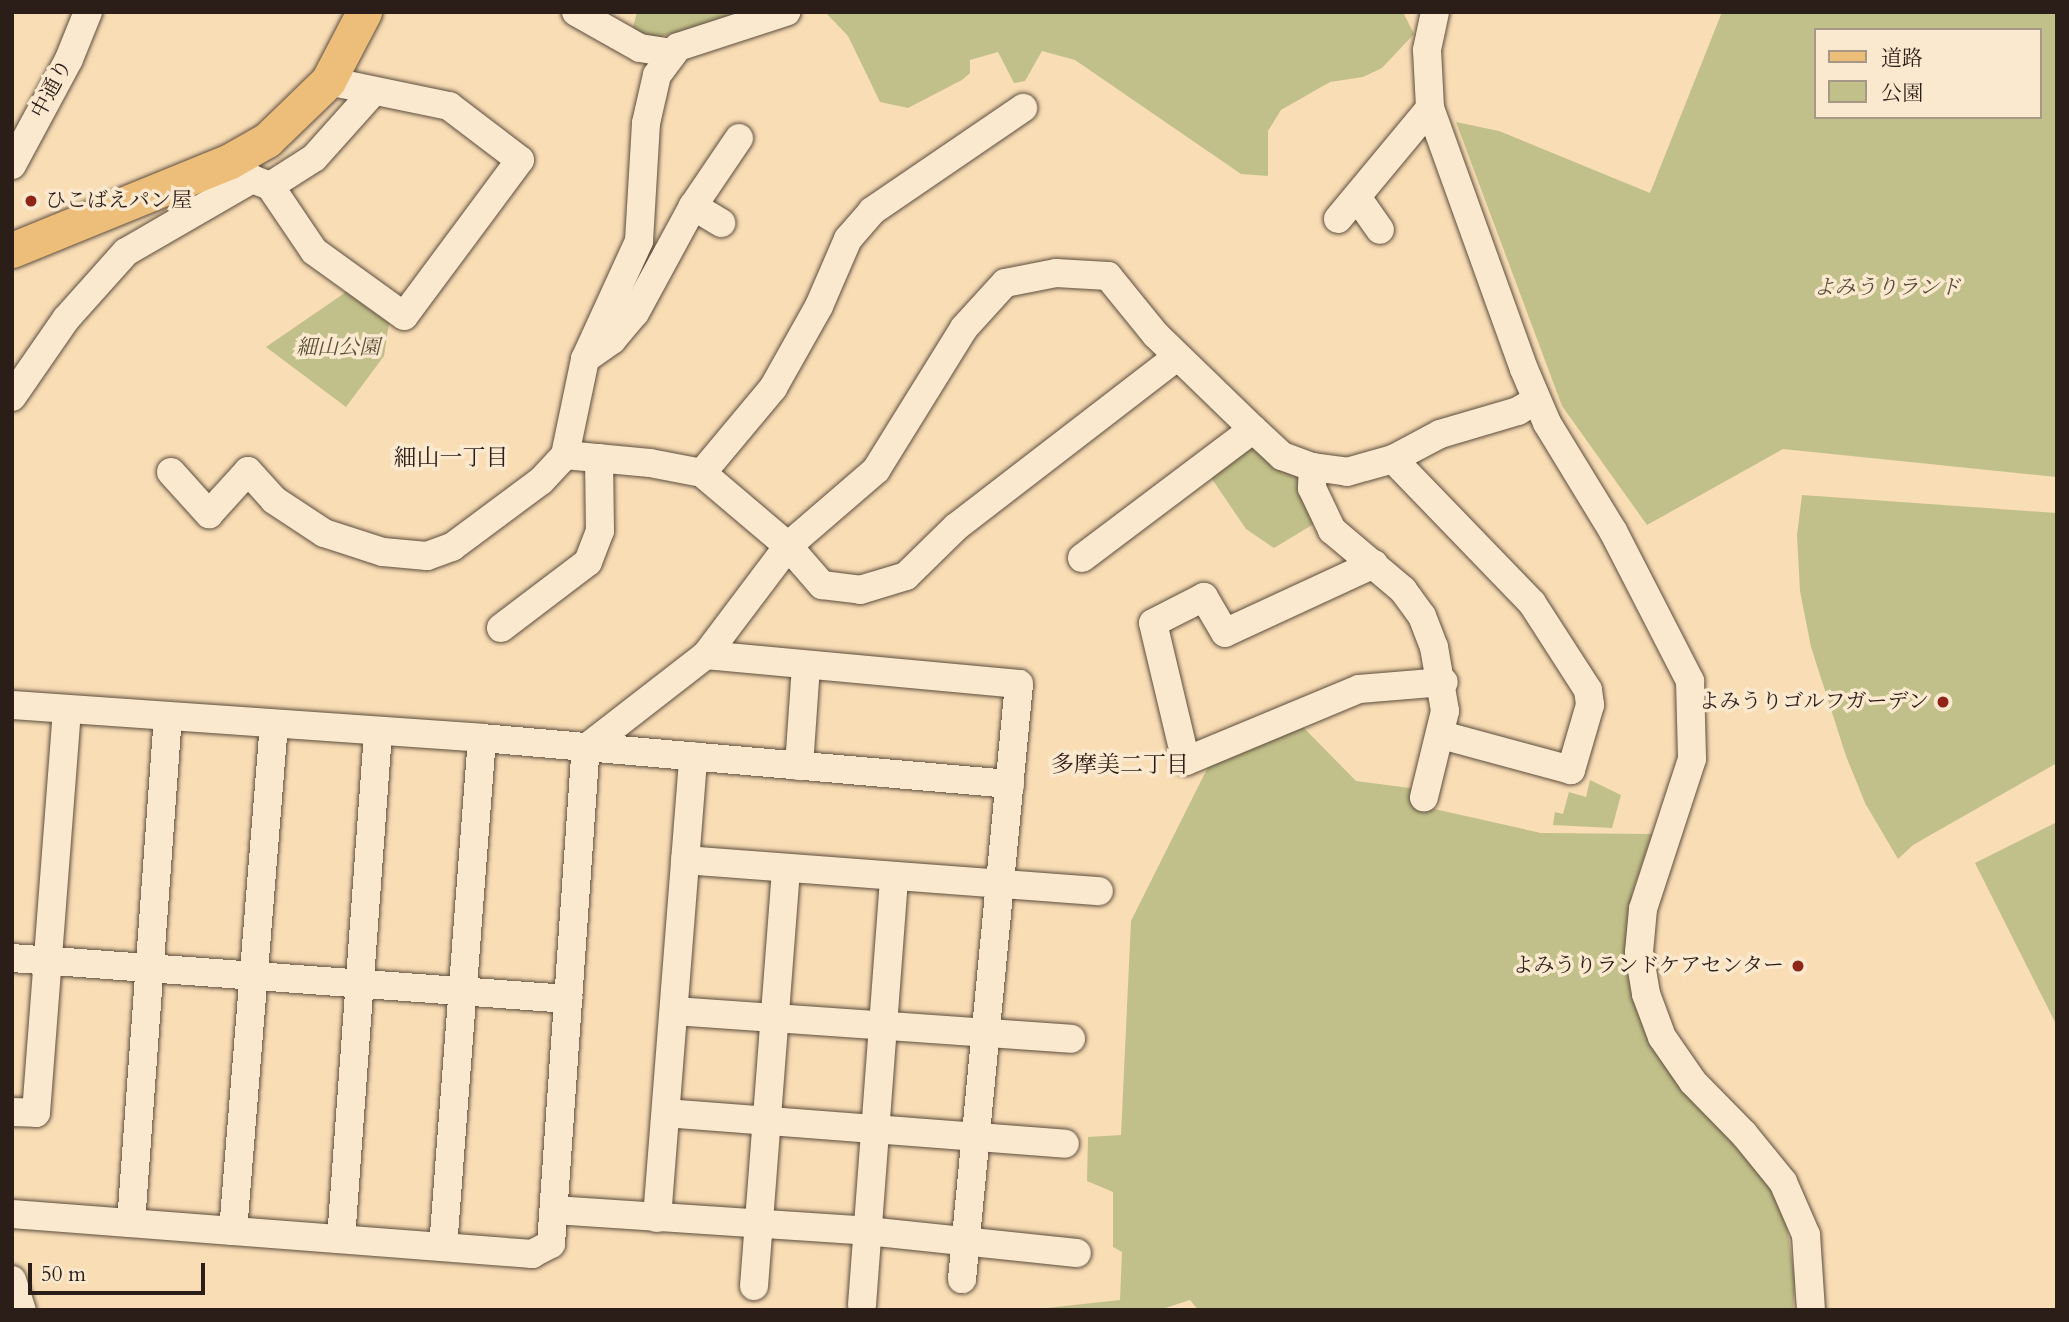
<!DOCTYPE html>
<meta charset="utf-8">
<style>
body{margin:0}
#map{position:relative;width:2069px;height:1322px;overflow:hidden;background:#f8ddb5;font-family:Cardo,"Noto Serif JP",serif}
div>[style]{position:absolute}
.green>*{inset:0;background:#c2c08a}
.roads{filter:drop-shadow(0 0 2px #5e4d3e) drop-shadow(0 0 2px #5e4d3e)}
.minor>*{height:28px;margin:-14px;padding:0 14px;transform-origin:14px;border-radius:14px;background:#fae9cf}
.major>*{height:35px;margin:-17.5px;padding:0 17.5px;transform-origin:17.5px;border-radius:17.5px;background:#ecbe7a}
.dots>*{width:19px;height:19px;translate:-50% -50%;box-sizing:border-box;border:4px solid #fae9cf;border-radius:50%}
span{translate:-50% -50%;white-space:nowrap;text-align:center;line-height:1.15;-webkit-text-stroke:7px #fae9cf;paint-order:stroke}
.street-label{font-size:21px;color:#2b1d17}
.poi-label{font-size:21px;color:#2b1d17}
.left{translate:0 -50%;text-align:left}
.right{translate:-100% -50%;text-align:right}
.park-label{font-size:21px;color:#584e3a;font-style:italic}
.neighbourhood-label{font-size:23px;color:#2b1d17}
.frame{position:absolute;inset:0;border:14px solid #2b1d17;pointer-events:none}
.legend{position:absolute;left:1814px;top:28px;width:228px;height:91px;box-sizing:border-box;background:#fae9cf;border:2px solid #a79785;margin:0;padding:9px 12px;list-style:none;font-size:21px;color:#2b1d17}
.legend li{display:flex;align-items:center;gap:14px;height:35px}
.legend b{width:35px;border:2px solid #a79785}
.scale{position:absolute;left:28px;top:1263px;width:177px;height:32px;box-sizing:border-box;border:4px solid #2b1d17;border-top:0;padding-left:9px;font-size:21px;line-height:24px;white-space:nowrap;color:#2b1d17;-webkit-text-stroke:5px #fae9cf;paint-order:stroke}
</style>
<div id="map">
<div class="green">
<i style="clip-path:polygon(637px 12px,759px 12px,655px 38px,632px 31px)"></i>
<i style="clip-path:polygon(825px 12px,1403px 12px,1414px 34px,1382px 68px,1363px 77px,1330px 82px,1281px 110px,1268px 131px,1268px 176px,1241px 174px,1075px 60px,1042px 51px,1025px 81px,1014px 83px,998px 52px,970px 60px,970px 73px,962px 80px,908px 108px,880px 102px,848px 36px)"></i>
<i style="clip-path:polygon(evenodd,1722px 12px,2057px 12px,2057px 477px,1783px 449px,1647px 525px,1562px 406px,1456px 122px,1499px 131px,1650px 193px,1722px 12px,1815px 30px,2039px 30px,2039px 117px,1815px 117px,1815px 30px)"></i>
<i style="clip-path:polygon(346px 292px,389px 323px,384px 356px,346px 407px,266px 347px)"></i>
<i style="clip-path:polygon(1256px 442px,1298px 478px,1317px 522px,1274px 548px,1246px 529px,1210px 476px)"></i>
<i style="clip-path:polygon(1802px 495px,2057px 513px,2057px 763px,1913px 845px,1898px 859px,1865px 803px,1846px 756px,1811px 647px,1800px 591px,1797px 535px)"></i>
<i style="clip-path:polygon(1300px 724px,1356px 781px,1410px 788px,1430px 808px,1541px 833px,1652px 834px,1632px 893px,1627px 956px,1744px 1154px,1776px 1195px,1786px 1221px,1795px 1280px,1793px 1310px,1198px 1310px,1190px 1300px,1159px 1310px,1028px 1310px,1120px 1300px,1122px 1252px,1113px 1247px,1113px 1192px,1087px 1181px,1088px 1137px,1121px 1135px,1131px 921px,1209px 765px)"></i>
<i style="clip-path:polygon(1590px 780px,1621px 795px,1612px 828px,1553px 825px,1555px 812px,1563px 814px,1569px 792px,1586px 797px)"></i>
<i style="clip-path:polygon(2057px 822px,2057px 1026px,1975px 863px)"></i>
</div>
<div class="roads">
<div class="minor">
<i style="left:576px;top:12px;width:73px;rotate:29.4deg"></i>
<i style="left:640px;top:48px;width:31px;rotate:9deg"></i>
<i style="left:1435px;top:12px;width:39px;rotate:102deg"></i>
<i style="left:1427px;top:50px;width:58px;rotate:87deg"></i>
<i style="left:1430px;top:108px;width:277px;rotate:70.2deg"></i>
<i style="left:1524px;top:369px;width:59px;rotate:66.9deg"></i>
<i style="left:1547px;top:423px;width:127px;rotate:58.6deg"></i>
<i style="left:1613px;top:531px;width:169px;rotate:62.8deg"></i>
<i style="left:1690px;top:681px;width:78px;rotate:88.5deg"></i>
<i style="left:1692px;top:759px;width:158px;rotate:108.1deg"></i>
<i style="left:1643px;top:909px;width:43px;rotate:95.3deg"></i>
<i style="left:1639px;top:952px;width:43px;rotate:80.5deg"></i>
<i style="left:1646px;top:994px;width:46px;rotate:69.6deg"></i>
<i style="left:1662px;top:1037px;width:55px;rotate:55.4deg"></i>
<i style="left:1693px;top:1082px;width:73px;rotate:45.6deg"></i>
<i style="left:1744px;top:1134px;width:62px;rotate:50.9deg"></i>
<i style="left:1783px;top:1182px;width:58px;rotate:66.5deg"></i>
<i style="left:1806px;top:1235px;width:75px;rotate:86.2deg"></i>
<i style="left:328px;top:81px;width:124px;rotate:11.7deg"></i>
<i style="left:449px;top:106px;width:89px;rotate:37.3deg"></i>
<i style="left:520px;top:160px;width:194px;rotate:126.6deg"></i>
<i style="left:404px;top:316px;width:111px;rotate:-144.2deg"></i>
<i style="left:314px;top:251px;width:78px;rotate:-124.1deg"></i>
<i style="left:270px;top:186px;width:52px;rotate:-32.5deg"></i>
<i style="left:314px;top:158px;width:90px;rotate:-48.2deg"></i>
<i style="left:12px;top:165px;width:120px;rotate:-61.7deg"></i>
<i style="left:69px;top:59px;width:51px;rotate:-68deg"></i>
<i style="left:1357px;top:197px;width:40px;rotate:55.1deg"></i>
<i style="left:693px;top:206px;width:33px;rotate:31deg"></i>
<i style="left:1338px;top:219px;width:144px;rotate:-50.3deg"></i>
<i style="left:585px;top:359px;width:33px;rotate:-35deg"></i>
<i style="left:612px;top:340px;width:35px;rotate:-50deg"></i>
<i style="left:635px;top:313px;width:122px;rotate:-61.5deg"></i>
<i style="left:693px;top:206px;width:82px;rotate:-55.9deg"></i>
<i style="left:12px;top:397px;width:95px;rotate:-55.3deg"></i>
<i style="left:66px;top:319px;width:90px;rotate:-48.2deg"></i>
<i style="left:126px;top:252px;width:146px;rotate:-30.1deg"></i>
<i style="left:252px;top:179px;width:19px;rotate:21deg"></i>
<i style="left:565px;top:455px;width:85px;rotate:5.4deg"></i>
<i style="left:650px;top:463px;width:53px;rotate:10.9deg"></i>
<i style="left:702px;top:473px;width:113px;rotate:40.3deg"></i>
<i style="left:788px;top:546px;width:52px;rotate:48.9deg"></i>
<i style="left:822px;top:585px;width:38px;rotate:7deg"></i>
<i style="left:860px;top:590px;width:48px;rotate:-16.9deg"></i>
<i style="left:906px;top:576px;width:70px;rotate:-44.4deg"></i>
<i style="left:956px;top:527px;width:279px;rotate:-37.6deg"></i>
<i style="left:1393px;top:459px;width:200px;rotate:46deg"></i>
<i style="left:1532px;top:603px;width:103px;rotate:57.2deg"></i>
<i style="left:1588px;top:690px;width:15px;rotate:82deg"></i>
<i style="left:1590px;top:705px;width:68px;rotate:106.3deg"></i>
<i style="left:1571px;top:770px;width:135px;rotate:-164.9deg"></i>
<i style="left:1313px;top:467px;width:21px;rotate:93deg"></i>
<i style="left:1312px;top:488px;width:47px;rotate:64.5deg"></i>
<i style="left:1332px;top:530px;width:93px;rotate:40.2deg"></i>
<i style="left:1403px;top:590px;width:32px;rotate:54deg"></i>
<i style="left:1422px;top:616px;width:33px;rotate:69deg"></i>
<i style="left:1434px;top:647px;width:65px;rotate:80.2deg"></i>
<i style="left:1445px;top:711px;width:89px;rotate:103.7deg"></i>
<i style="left:171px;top:472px;width:57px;rotate:47.9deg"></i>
<i style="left:209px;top:514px;width:58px;rotate:-47.8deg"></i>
<i style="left:248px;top:471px;width:39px;rotate:48deg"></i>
<i style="left:274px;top:500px;width:60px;rotate:33.4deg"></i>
<i style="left:324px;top:533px;width:62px;rotate:17.9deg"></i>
<i style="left:383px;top:552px;width:44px;rotate:5.2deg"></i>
<i style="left:427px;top:556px;width:27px;rotate:-20deg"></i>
<i style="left:452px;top:547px;width:111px;rotate:-36.6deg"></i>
<i style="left:541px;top:481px;width:35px;rotate:-47deg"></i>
<i style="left:565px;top:455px;width:98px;rotate:-78.2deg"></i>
<i style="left:585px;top:359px;width:130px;rotate:-65.4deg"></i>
<i style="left:639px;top:241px;width:118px;rotate:-86.6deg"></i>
<i style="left:646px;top:123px;width:49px;rotate:-77.1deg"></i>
<i style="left:657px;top:75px;width:35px;rotate:-53deg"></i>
<i style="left:678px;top:47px;width:114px;rotate:-18deg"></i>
<i style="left:702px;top:473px;width:111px;rotate:-50.1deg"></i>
<i style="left:773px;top:388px;width:94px;rotate:-60.7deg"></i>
<i style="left:819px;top:306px;width:73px;rotate:-66.6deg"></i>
<i style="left:848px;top:239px;width:37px;rotate:-49deg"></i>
<i style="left:872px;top:211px;width:183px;rotate:-34.3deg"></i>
<i style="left:1082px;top:558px;width:214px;rotate:-37deg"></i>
<i style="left:1374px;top:564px;width:164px;rotate:155.2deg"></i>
<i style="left:1225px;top:633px;width:42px;rotate:-120.3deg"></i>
<i style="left:1204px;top:597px;width:57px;rotate:153deg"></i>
<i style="left:1153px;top:623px;width:142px;rotate:76.6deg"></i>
<i style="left:1186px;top:761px;width:187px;rotate:-22.6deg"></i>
<i style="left:1359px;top:689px;width:85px;rotate:-4.7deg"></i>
<i style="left:501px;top:628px;width:109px;rotate:-37.2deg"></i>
<i style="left:588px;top:562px;width:33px;rotate:-69deg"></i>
<i style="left:600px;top:531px;width:73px;rotate:-90.8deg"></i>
<i style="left:706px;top:655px;width:314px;rotate:5.3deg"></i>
<i style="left:1019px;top:684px;width:598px;rotate:95.47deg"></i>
<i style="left:12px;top:705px;width:471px;rotate:4deg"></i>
<i style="left:482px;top:738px;width:530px;rotate:4.98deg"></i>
<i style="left:799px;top:766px;width:100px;rotate:-86deg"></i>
<i style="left:685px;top:860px;width:415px;rotate:4.3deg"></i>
<i style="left:12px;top:958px;width:558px;rotate:4.22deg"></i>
<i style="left:674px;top:1011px;width:398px;rotate:4deg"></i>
<i style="left:12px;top:1112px;width:24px;rotate:2deg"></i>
<i style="left:36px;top:1113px;width:405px;rotate:-85.6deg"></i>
<i style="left:666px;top:1113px;width:400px;rotate:4.4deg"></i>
<i style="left:554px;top:1210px;width:314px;rotate:3.8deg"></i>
<i style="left:867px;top:1231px;width:211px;rotate:6deg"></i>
<i style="left:12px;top:1214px;width:522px;rotate:4.4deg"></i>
<i style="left:532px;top:1254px;width:21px;rotate:-28deg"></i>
<i style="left:551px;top:1244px;width:497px;rotate:-86deg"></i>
<i style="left:586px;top:748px;width:152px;rotate:-37.8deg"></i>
<i style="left:706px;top:655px;width:136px;rotate:-53deg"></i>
<i style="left:788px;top:546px;width:116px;rotate:-40.8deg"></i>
<i style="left:876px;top:470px;width:167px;rotate:-58.2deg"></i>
<i style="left:964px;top:328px;width:61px;rotate:-47.7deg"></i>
<i style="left:1005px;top:283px;width:52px;rotate:-11.1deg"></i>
<i style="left:1056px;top:273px;width:52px;rotate:3.3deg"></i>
<i style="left:1108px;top:276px;width:76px;rotate:50.9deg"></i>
<i style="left:1156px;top:335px;width:135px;rotate:44.1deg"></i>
<i style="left:1253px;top:429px;width:40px;rotate:43deg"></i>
<i style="left:1282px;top:456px;width:33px;rotate:20deg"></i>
<i style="left:1313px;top:467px;width:34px;rotate:8deg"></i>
<i style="left:1347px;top:472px;width:48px;rotate:-15.8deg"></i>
<i style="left:1393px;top:459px;width:53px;rotate:-28deg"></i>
<i style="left:1440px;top:434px;width:81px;rotate:-16.4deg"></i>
<i style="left:1518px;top:411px;width:21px;rotate:-31deg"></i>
<i style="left:657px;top:1218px;width:463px;rotate:-85.5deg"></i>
<i style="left:131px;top:1223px;width:508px;rotate:-85.83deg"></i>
<i style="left:233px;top:1231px;width:509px;rotate:-85.38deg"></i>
<i style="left:341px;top:1239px;width:507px;rotate:-85.82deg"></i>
<i style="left:443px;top:1247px;width:510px;rotate:-85.62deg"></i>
<i style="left:12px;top:1280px;width:32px;rotate:72deg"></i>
<i style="left:754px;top:1286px;width:416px;rotate:-85.6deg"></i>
<i style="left:862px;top:1305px;width:427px;rotate:-85.7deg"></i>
</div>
<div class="major">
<i style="left:12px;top:250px;width:235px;rotate:-22.2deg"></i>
<i style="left:230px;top:161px;width:43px;rotate:-29.6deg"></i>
<i style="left:267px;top:140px;width:85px;rotate:-44deg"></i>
<i style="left:328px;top:81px;width:78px;rotate:-62.4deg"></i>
</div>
</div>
<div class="dots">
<i style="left:31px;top:201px;background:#8f2418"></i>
<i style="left:1943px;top:702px;background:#8f2418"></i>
<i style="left:1798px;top:966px;background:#8f2418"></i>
</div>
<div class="street-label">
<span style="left:52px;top:89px;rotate:-62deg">中通り</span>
</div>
<div class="poi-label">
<span class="left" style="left:45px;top:201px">ひこばえパン屋</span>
<span class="right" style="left:1929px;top:702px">よみうりゴルフガーデン</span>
<span class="right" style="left:1784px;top:966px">よみうりランドケアセンター</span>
</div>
<div class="park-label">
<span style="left:1887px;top:288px">よみうりランド</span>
<span style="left:338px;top:348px">細山公園</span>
</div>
<div class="neighbourhood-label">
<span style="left:451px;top:458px">細山一丁目</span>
<span style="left:1120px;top:765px">多摩美二丁目</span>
</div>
<div class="frame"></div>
<ul class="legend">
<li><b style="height:9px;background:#ecbe7a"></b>道路</li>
<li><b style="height:19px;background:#c2c08a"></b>公園</li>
</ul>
<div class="scale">50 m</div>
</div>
